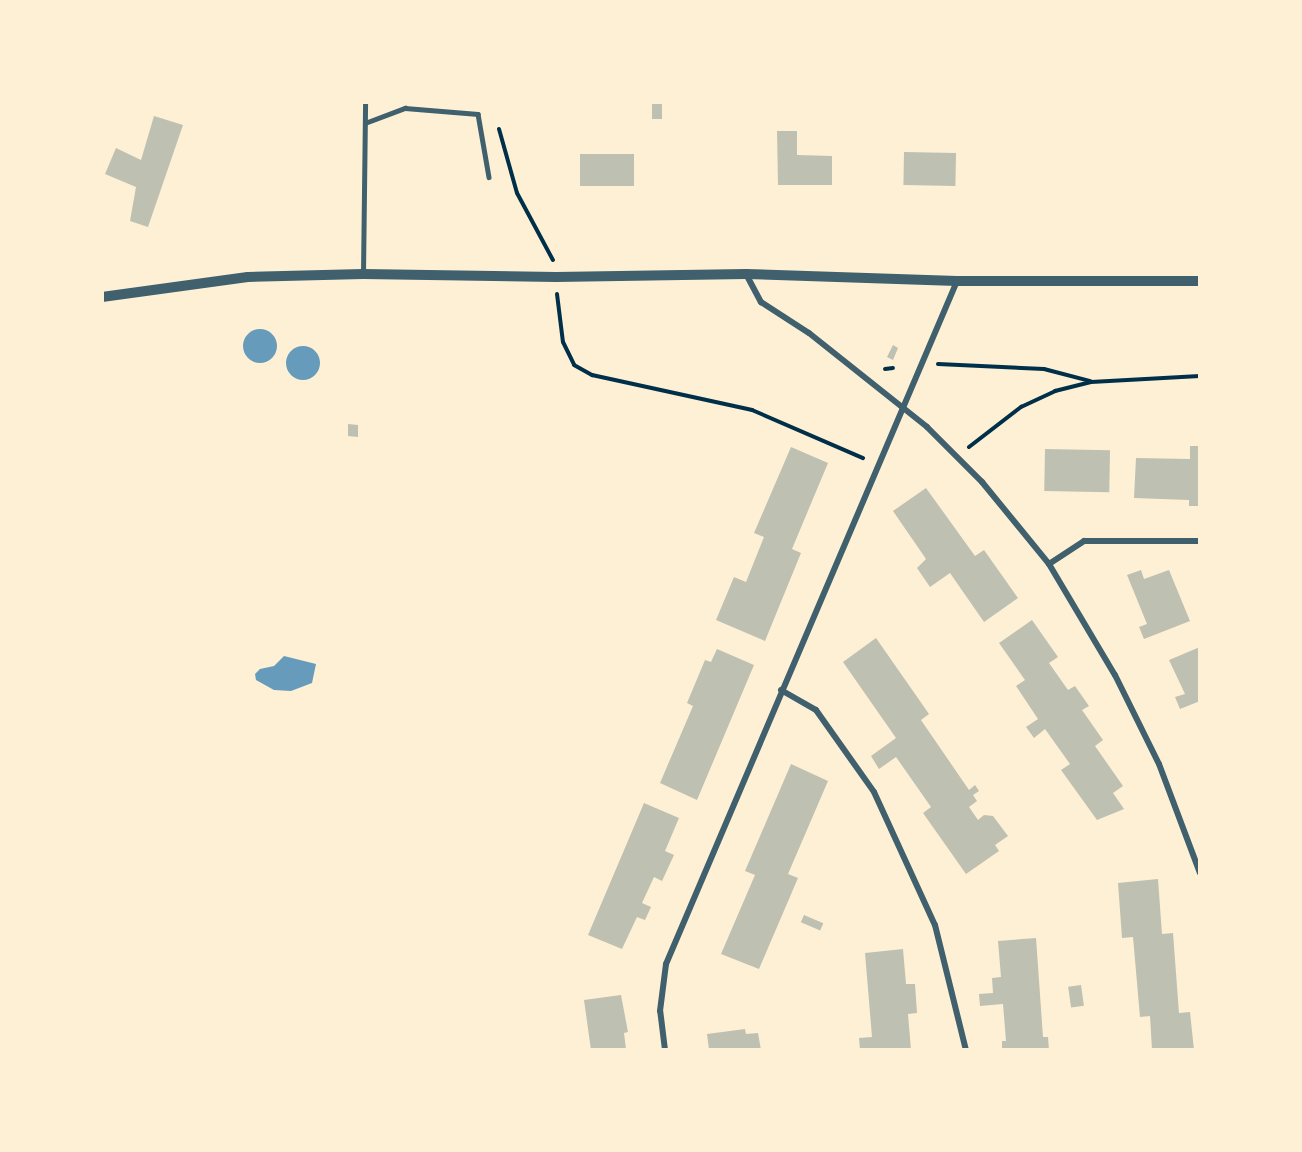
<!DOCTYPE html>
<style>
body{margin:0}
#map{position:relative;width:1302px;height:1152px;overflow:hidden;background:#fdf0d5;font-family:Quicksand,sans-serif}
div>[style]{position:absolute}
.water>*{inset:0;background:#669bbc}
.round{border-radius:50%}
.building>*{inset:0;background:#bec0b2;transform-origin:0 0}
.path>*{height:4px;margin:-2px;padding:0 2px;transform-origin:2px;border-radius:2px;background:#003049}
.service>*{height:4.5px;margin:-2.25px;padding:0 2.25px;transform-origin:2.25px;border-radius:2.25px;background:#3f606c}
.minor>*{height:6px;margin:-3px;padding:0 3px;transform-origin:3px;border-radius:3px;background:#3f606c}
.tertiary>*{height:10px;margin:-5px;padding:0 5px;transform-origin:5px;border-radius:5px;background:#3f606c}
span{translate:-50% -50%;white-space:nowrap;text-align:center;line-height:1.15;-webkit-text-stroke:6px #fdf0d5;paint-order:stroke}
.frame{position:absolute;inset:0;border:104px solid #fdf0d5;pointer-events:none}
</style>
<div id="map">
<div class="water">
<i class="round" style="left:243px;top:329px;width:34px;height:34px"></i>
<i class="round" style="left:286px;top:346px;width:34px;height:34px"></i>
<i style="clip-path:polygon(284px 656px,316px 664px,312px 683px,291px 691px,274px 690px,256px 680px,255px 674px,260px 669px,274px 666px)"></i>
</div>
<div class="building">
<i style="left:652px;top:102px;width:10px;height:17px"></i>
<i style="clip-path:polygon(154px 116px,183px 125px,148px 227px,130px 221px,136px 187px,105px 174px,116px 148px,141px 160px)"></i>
<i style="clip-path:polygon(777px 131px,797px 131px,797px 155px,832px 156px,832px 185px,778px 185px)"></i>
<i style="left:904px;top:152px;width:52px;height:33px;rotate:1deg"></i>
<i style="left:634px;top:154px;width:32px;height:54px;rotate:90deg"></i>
<i style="clip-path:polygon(893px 345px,898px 348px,893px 360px,887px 357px)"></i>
<i style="clip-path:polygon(348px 424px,358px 425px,358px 437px,348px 436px)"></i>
<i style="clip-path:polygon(1190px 446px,1200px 446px,1200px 506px,1189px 506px,1189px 500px,1134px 498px,1136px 458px,1190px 459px)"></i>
<i style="clip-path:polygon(791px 447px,828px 463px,792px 549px,801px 553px,765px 641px,716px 620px,734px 577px,746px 582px,764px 537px,754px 533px)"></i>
<i style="left:1045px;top:449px;width:65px;height:42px;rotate:1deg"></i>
<i style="clip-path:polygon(926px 488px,975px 556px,984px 550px,1018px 598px,984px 622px,950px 573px,930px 587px,917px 568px,926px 559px,893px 511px)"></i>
<i style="clip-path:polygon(1141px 570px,1144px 579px,1169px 570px,1190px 621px,1144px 639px,1139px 627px,1147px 624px,1127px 575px)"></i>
<i style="clip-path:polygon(1032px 620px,1058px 657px,1049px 663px,1068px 690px,1075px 686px,1089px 706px,1082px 710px,1103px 740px,1095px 746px,1123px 786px,1113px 793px,1124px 809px,1097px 820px,1061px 770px,1070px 764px,1045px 729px,1034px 738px,1026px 727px,1038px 719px,1016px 686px,1025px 680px,999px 643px)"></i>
<i style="clip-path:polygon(876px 638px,929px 714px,921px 720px,969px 790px,975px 785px,979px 791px,973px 795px,977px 801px,969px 807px,978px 820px,984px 815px,993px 816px,1008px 836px,995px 845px,999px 851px,966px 874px,923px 813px,931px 807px,896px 757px,879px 769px,871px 756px,896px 738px,843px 662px)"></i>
<i style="clip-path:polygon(1200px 647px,1200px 701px,1180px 709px,1175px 697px,1185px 694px,1169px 660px)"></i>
<i style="clip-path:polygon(717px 649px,754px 665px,697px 800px,660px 783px,693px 706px,687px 703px,705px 660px,711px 662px)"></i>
<i style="clip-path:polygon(791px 764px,828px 781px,788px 874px,798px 878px,759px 969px,721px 954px,755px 875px,745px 871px)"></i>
<i style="clip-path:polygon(644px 803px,679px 818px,665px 851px,674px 855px,662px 881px,654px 877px,642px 903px,651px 907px,645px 920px,637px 917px,622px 949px,588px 935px)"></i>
<i style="clip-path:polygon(1158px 879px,1162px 934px,1173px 933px,1179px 1013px,1190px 1012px,1194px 1050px,1152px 1050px,1150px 1016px,1140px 1017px,1133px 937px,1122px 938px,1118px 883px)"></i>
<i style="left:804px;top:915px;width:21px;height:8px;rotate:23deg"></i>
<i style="clip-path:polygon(1036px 938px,1043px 1037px,1048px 1037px,1049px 1050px,1002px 1050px,1002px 1041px,1006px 1041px,1003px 1004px,980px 1006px,979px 994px,993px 993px,992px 978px,1001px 977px,998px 941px)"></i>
<i style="clip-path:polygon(903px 949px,906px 984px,915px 984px,917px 1013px,908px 1014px,911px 1050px,860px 1050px,859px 1038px,872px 1037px,865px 953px)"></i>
<i style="left:1081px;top:985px;width:21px;height:13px;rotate:82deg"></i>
<i style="clip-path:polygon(621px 995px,628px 1032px,624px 1033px,626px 1049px,591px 1050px,584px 1000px)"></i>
<i style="clip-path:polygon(745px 1029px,746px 1034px,758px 1033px,761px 1050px,709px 1050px,707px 1034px)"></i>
</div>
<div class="path">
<i style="left:499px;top:129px;width:66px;rotate:74.3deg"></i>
<i style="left:517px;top:193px;width:76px;rotate:61.8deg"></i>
<i style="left:557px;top:294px;width:48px;rotate:82.9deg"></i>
<i style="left:563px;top:342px;width:25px;rotate:64deg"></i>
<i style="left:574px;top:365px;width:21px;rotate:29deg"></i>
<i style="left:592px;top:375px;width:164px;rotate:12.3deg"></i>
<i style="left:752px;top:410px;width:121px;rotate:23.4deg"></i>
<i style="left:938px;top:364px;width:106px;rotate:2.7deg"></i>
<i style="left:1044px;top:369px;width:48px;rotate:14.6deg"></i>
<i style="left:885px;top:369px;width:8px;rotate:-7deg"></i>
<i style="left:969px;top:447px;width:66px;rotate:-37.6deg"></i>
<i style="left:1021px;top:407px;width:38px;rotate:-25deg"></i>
<i style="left:1055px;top:391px;width:37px;rotate:-14deg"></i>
<i style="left:1091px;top:382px;width:109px;rotate:-3.2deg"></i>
</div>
<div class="service">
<i style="left:365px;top:123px;width:43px;rotate:-20.6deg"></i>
<i style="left:405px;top:108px;width:73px;rotate:4.7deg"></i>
<i style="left:478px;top:114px;width:64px;rotate:80.1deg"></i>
<i style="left:363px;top:274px;width:172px;rotate:-89.3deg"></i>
</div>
<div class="minor">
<i style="left:746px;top:274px;width:32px;rotate:62deg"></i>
<i style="left:761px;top:302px;width:57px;rotate:32.9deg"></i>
<i style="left:809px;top:333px;width:151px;rotate:38.5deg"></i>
<i style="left:927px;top:427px;width:78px;rotate:45deg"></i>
<i style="left:982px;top:482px;width:106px;rotate:50.7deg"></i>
<i style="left:1049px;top:564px;width:129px;rotate:59.3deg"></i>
<i style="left:1115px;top:675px;width:99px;rotate:63.7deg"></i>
<i style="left:1159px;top:764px;width:116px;rotate:69.4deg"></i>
<i style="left:1049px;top:564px;width:42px;rotate:-33.3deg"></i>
<i style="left:1084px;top:541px;width:116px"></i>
<i style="left:781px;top:690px;width:40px;rotate:29.7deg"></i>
<i style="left:816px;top:710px;width:100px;rotate:54.7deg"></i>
<i style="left:874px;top:792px;width:146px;rotate:65.4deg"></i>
<i style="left:935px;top:925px;width:129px;rotate:76.1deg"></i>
<i style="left:665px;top:1050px;width:39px;rotate:-97deg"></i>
<i style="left:660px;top:1011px;width:47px;rotate:-82.7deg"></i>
<i style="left:666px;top:964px;width:742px;rotate:-66.92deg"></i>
</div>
<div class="tertiary">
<i style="left:102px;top:297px;width:147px;rotate:-7.8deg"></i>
<i style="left:248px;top:277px;width:115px;rotate:-1.5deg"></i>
<i style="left:363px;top:274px;width:193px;rotate:0.9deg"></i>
<i style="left:556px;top:277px;width:190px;rotate:-0.9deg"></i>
<i style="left:746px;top:274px;width:211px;rotate:1.9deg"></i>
<i style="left:957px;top:281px;width:243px"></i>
</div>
<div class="frame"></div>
</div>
